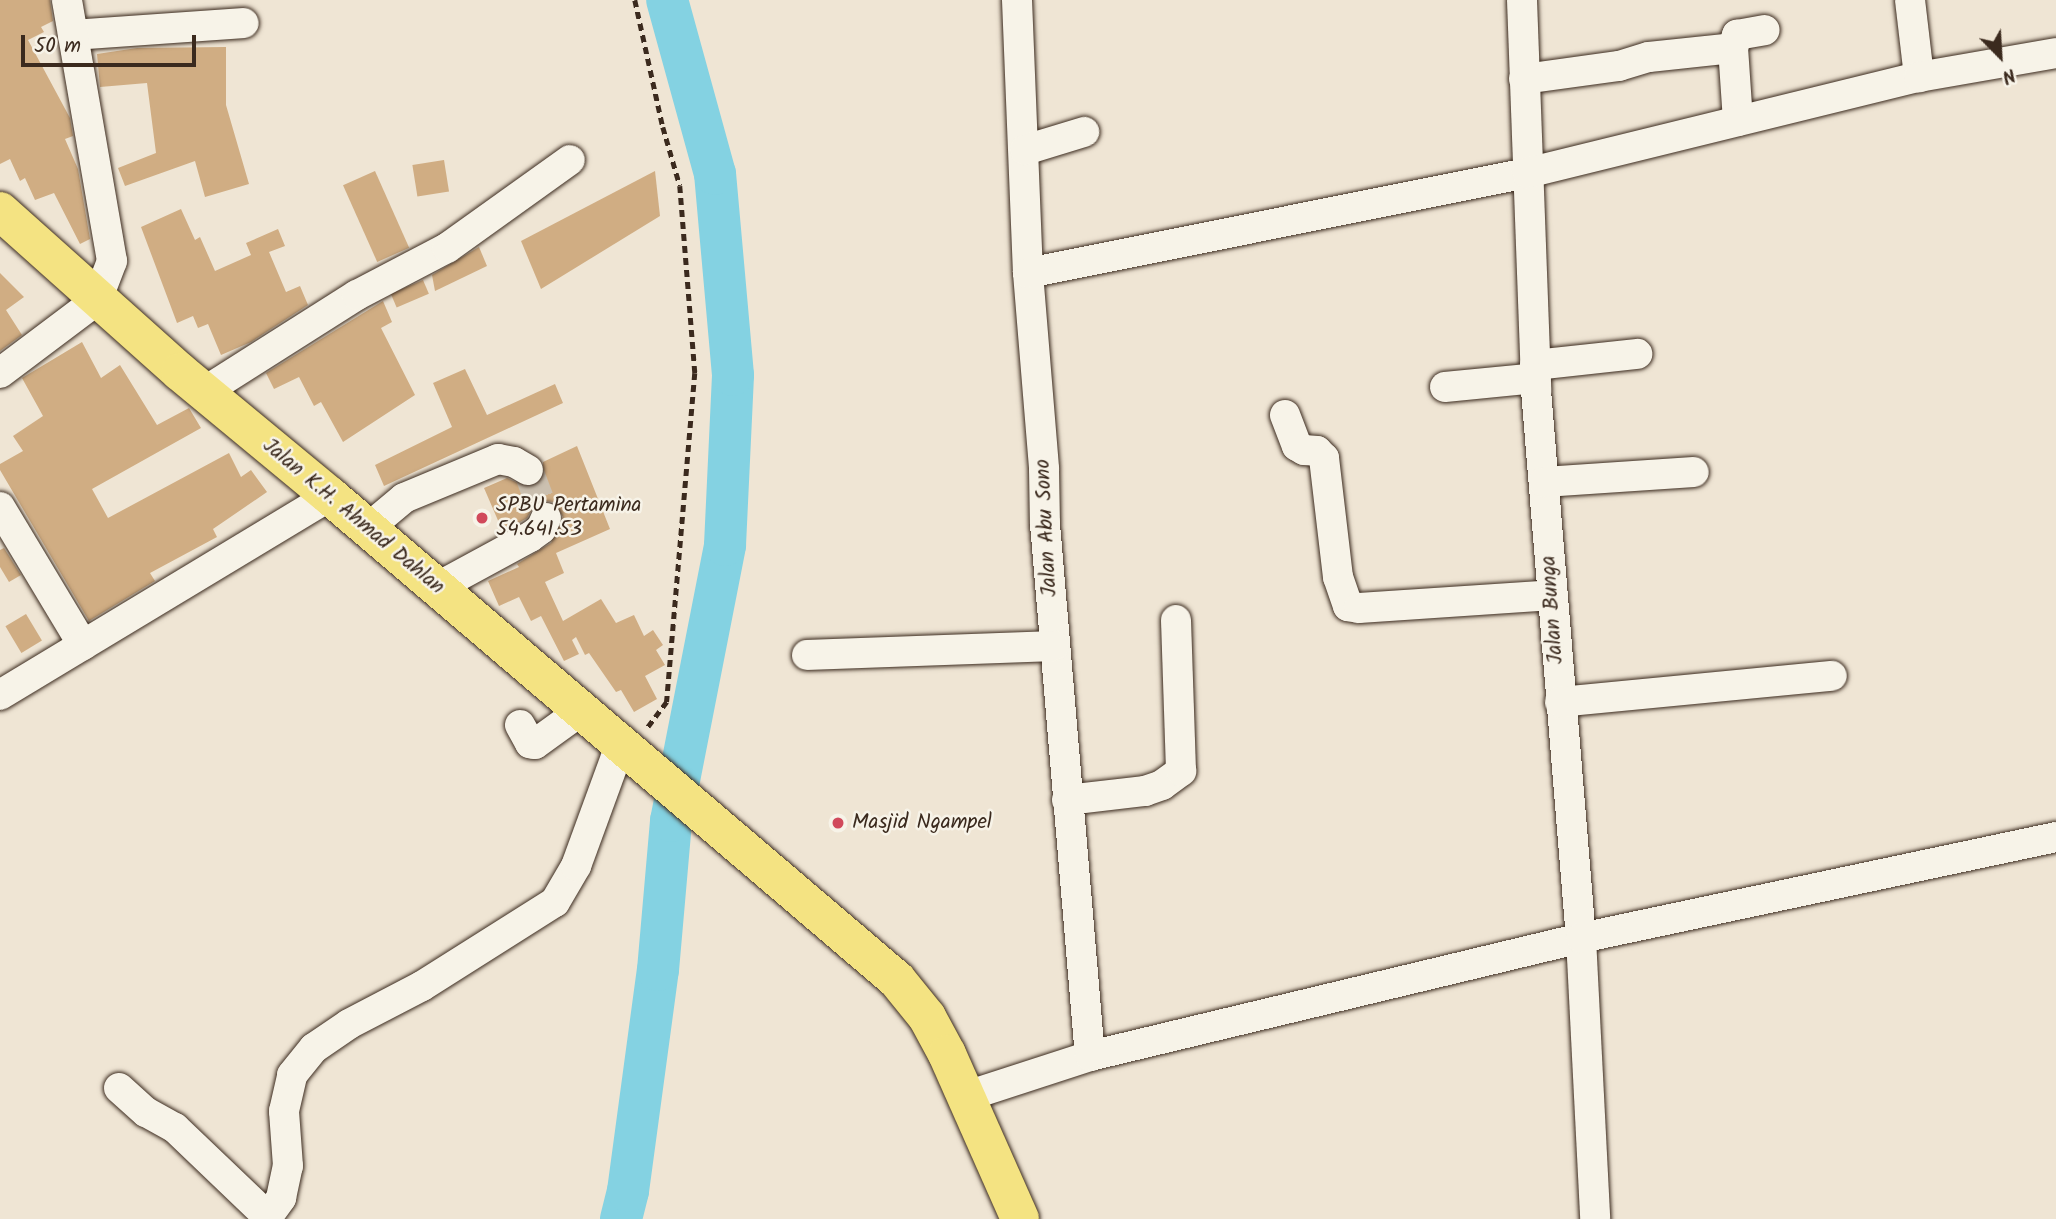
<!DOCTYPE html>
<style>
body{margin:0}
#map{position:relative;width:2056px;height:1219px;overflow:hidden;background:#efe5d4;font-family:Kalam,sans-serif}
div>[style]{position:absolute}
.river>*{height:42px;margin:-21px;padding:0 21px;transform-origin:21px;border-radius:21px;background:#84d2e2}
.building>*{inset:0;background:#d0ad83;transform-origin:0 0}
.minor-tunnel>*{height:30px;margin-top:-15px;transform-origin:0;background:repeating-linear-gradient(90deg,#cbc0b0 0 30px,transparent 0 45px)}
.path>*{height:4.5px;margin-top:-2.25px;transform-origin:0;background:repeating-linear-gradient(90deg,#3b2a1e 0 7px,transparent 0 12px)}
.roads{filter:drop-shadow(0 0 2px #3b2a1e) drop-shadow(0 0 2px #3b2a1e)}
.minor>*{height:30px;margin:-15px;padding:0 15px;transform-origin:15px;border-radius:15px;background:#f7f3e8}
.major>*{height:38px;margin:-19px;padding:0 19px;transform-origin:19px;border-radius:19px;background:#f4e382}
.dots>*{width:19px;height:19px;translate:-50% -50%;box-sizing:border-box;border:4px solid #f7f3e8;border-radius:50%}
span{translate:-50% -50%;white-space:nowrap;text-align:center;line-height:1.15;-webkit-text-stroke:5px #f7f3e8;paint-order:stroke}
.poi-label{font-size:21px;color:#3b2a1e}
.left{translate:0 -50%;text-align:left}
.street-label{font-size:21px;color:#3b2a1e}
.north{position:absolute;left:1965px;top:21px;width:70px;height:70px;-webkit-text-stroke:5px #f7f3e8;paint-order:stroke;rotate:156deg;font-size:19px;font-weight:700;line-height:28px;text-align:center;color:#3b2a1e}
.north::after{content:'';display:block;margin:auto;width:24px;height:32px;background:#3b2a1e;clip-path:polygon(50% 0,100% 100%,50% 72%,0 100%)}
.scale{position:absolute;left:21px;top:35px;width:175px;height:32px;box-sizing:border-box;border:4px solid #3b2a1e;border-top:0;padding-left:9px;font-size:21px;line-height:24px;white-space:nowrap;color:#3b2a1e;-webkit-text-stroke:5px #f7f3e8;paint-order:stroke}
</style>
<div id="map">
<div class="river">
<i style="left:621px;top:1219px;width:29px;rotate:-76deg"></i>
<i style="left:628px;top:1191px;width:223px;rotate:-82.3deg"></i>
<i style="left:658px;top:970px;width:150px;rotate:-85deg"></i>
<i style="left:671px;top:821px;width:281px;rotate:-78.9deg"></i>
<i style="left:725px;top:545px;width:170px;rotate:-87.3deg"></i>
<i style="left:733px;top:375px;width:202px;rotate:-95.1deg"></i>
<i style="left:715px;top:174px;width:180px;rotate:-105.4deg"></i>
</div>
<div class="building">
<i style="clip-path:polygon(0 0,50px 0,53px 21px,41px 27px,44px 32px,28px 40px,70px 118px,73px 136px,65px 139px,78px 169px,90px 239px,80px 244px,54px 193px,35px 200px,25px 178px,20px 181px,10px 159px,0 164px)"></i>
<i style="clip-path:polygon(226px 47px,226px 105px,249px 184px,205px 197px,195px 161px,125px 186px,118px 168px,156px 153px,147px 83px,100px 87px,97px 54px,137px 48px)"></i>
<i style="left:444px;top:160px;width:32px;height:32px;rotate:81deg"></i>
<i style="left:375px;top:171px;width:84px;height:35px;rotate:66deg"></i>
<i style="clip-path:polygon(655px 171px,660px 216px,541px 289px,521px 241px)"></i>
<i style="clip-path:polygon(181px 209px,195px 240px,200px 237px,215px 271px,251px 255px,246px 243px,278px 229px,285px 246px,269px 252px,286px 292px,300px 286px,308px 305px,251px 342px,221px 355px,208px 324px,198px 328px,193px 316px,177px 323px,141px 227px)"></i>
<i style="clip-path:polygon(479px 247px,487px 266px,435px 291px,432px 275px)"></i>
<i style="clip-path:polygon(0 273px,24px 297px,6px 310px,22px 335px,0 351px)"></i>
<i style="left:423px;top:280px;width:15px;height:35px;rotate:67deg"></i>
<i style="clip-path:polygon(383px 301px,392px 322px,381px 328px,415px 395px,343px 442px,321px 402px,314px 406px,299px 377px,274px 389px,266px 373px)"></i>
<i style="clip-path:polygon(82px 342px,101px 378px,120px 365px,157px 425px,189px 408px,201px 428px,92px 489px,108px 518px,229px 453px,241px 477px,251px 470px,267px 492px,213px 529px,217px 537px,150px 573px,155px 581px,89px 621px,0 470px,0 464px,23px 451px,13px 436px,43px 416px,22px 378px)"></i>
<i style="clip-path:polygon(465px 369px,487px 415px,555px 384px,563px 403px,384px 486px,375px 465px,452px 427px,433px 383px)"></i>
<i style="clip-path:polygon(577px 446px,610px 529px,556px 553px,564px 573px,545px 582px,563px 621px,601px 599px,616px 623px,634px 615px,644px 636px,653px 630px,663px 645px,656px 650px,665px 665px,645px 676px,657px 699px,634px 712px,621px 690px,616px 692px,589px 653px,585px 655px,576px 637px,572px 640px,579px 654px,564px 661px,541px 616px,531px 621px,519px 597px,499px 606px,488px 581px,519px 567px,517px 564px,551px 543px,563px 517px,554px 502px,544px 501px,535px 504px,527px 518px,503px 532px,484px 488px,507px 478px,527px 487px,536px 485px,543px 478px,543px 462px)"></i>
<i style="clip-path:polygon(4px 548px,21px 575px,9px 582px,0 567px,0 550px)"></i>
<i style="left:26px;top:614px;width:31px;height:24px;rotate:59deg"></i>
</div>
<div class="minor-tunnel">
<i style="left:528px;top:470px;width:51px;rotate:69.4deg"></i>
</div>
<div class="path">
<i style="left:635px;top:0;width:130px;rotate:77.6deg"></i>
<i style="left:663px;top:127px;width:61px;rotate:73.9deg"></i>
<i style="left:680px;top:186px;width:188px;rotate:85.4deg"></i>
<i style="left:695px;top:373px;width:330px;rotate:94.9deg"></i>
<i style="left:667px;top:702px;width:35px;rotate:127deg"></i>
</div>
<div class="roads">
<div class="minor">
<i style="left:1017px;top:0;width:273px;rotate:87.7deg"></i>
<i style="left:1028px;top:273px;width:197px;rotate:85.3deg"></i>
<i style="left:1044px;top:469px;width:55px;rotate:89deg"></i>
<i style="left:1045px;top:524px;width:534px;rotate:85.17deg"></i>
<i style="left:1522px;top:0;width:390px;rotate:87.9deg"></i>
<i style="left:1536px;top:390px;width:550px;rotate:85.31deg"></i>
<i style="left:1581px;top:938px;width:281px;rotate:87.1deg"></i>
<i style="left:1910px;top:0;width:78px;rotate:83.3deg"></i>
<i style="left:73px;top:35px;width:171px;rotate:-4deg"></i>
<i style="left:1524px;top:79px;width:96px;rotate:-7.8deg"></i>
<i style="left:1619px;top:66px;width:31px;rotate:-17deg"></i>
<i style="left:1649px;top:57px;width:84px;rotate:-6.1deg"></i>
<i style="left:1738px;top:121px;width:73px;rotate:-93.9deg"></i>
<i style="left:1733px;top:48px;width:14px;rotate:-73deg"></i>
<i style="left:1737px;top:35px;width:28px;rotate:-10deg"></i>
<i style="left:1025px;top:150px;width:62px;rotate:-17deg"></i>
<i style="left:1028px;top:273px;width:509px;rotate:-11.33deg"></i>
<i style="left:1527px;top:173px;width:404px;rotate:-13.8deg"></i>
<i style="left:1919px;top:77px;width:139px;rotate:-9.9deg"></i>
<i style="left:1535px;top:365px;width:103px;rotate:-6.2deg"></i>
<i style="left:0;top:373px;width:121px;rotate:-37deg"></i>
<i style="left:97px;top:300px;width:42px;rotate:-69deg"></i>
<i style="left:112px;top:261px;width:265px;rotate:-99.8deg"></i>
<i style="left:1445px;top:387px;width:91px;rotate:-5.6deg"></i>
<i style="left:204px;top:392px;width:181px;rotate:-32.4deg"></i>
<i style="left:357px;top:295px;width:102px;rotate:-27.6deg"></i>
<i style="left:447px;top:248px;width:151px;rotate:-35.6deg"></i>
<i style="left:1285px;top:415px;width:33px;rotate:69deg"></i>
<i style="left:1297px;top:446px;width:8px;rotate:30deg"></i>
<i style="left:1304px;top:450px;width:13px;rotate:4deg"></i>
<i style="left:1317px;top:451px;width:10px;rotate:45deg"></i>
<i style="left:1324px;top:458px;width:120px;rotate:83.3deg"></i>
<i style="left:1338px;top:577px;width:31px;rotate:71deg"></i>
<i style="left:1348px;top:606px;width:11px;rotate:10deg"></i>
<i style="left:1359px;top:608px;width:194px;rotate:-3.8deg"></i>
<i style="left:1544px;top:482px;width:150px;rotate:-3.8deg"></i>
<i style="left:0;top:507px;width:161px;rotate:59deg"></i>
<i style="left:367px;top:529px;width:48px;rotate:-40deg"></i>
<i style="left:404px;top:498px;width:102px;rotate:-22.5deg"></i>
<i style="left:498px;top:459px;width:16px;rotate:11deg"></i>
<i style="left:514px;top:462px;width:16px;rotate:30deg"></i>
<i style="left:436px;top:588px;width:107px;rotate:-28.5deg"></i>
<i style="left:530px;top:537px;width:14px;rotate:-36deg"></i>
<i style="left:541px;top:529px;width:12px;rotate:-66deg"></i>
<i style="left:807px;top:655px;width:247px;rotate:-2.1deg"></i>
<i style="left:0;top:695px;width:385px;rotate:-31.1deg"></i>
<i style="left:1560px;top:702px;width:273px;rotate:-5.5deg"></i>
<i style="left:520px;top:725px;width:21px;rotate:61deg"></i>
<i style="left:530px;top:743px;width:5px;rotate:11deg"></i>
<i style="left:535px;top:744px;width:58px;rotate:-35.9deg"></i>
<i style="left:1067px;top:800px;width:79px;rotate:-6.6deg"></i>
<i style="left:1145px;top:791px;width:18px;rotate:-19deg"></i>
<i style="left:1162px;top:785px;width:24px;rotate:-36deg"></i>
<i style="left:1181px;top:771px;width:151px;rotate:-91.9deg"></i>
<i style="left:119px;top:1088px;width:36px;rotate:42deg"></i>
<i style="left:146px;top:1112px;width:33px;rotate:29deg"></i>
<i style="left:175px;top:1128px;width:129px;rotate:43.7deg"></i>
<i style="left:967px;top:1096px;width:129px;rotate:-18deg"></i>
<i style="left:1090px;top:1056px;width:505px;rotate:-13.51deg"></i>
<i style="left:1581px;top:938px;width:486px;rotate:-12deg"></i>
<i style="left:266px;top:1219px;width:26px;rotate:-54deg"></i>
<i style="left:281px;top:1198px;width:33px;rotate:-78deg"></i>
<i style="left:288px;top:1166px;width:55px;rotate:-94.2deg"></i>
<i style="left:284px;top:1111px;width:37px;rotate:-77deg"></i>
<i style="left:292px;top:1075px;width:35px;rotate:-51deg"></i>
<i style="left:314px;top:1048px;width:42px;rotate:-34.4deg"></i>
<i style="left:349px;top:1024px;width:82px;rotate:-27.5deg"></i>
<i style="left:422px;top:986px;width:157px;rotate:-32.3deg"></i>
<i style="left:555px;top:902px;width:42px;rotate:-59.7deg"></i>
<i style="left:576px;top:866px;width:131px;rotate:-69.9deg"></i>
</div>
<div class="major">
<i style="left:0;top:211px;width:241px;rotate:41.8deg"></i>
<i style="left:180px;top:372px;width:195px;rotate:39.6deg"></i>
<i style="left:330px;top:496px;width:745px;rotate:40.48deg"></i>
<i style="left:897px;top:980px;width:48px;rotate:51deg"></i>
<i style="left:927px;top:1017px;width:42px;rotate:61.6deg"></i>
<i style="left:947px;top:1054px;width:180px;rotate:66.1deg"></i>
</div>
</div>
<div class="dots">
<i style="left:482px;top:518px;background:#d1495b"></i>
<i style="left:838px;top:823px;background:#d1495b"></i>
</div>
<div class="poi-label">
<span class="left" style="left:496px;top:518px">SPBU Pertamina<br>54.641.53</span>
<span class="left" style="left:852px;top:823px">Masjid Ngampel</span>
</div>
<div class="street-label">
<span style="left:353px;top:517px;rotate:40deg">Jalan K.H. Ahmad Dahlan</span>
<span style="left:1047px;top:528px;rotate:-93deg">Jalan Abu Sono</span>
<span style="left:1553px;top:610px;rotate:-94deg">Jalan Bunga</span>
</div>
<div class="north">N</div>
<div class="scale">50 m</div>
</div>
